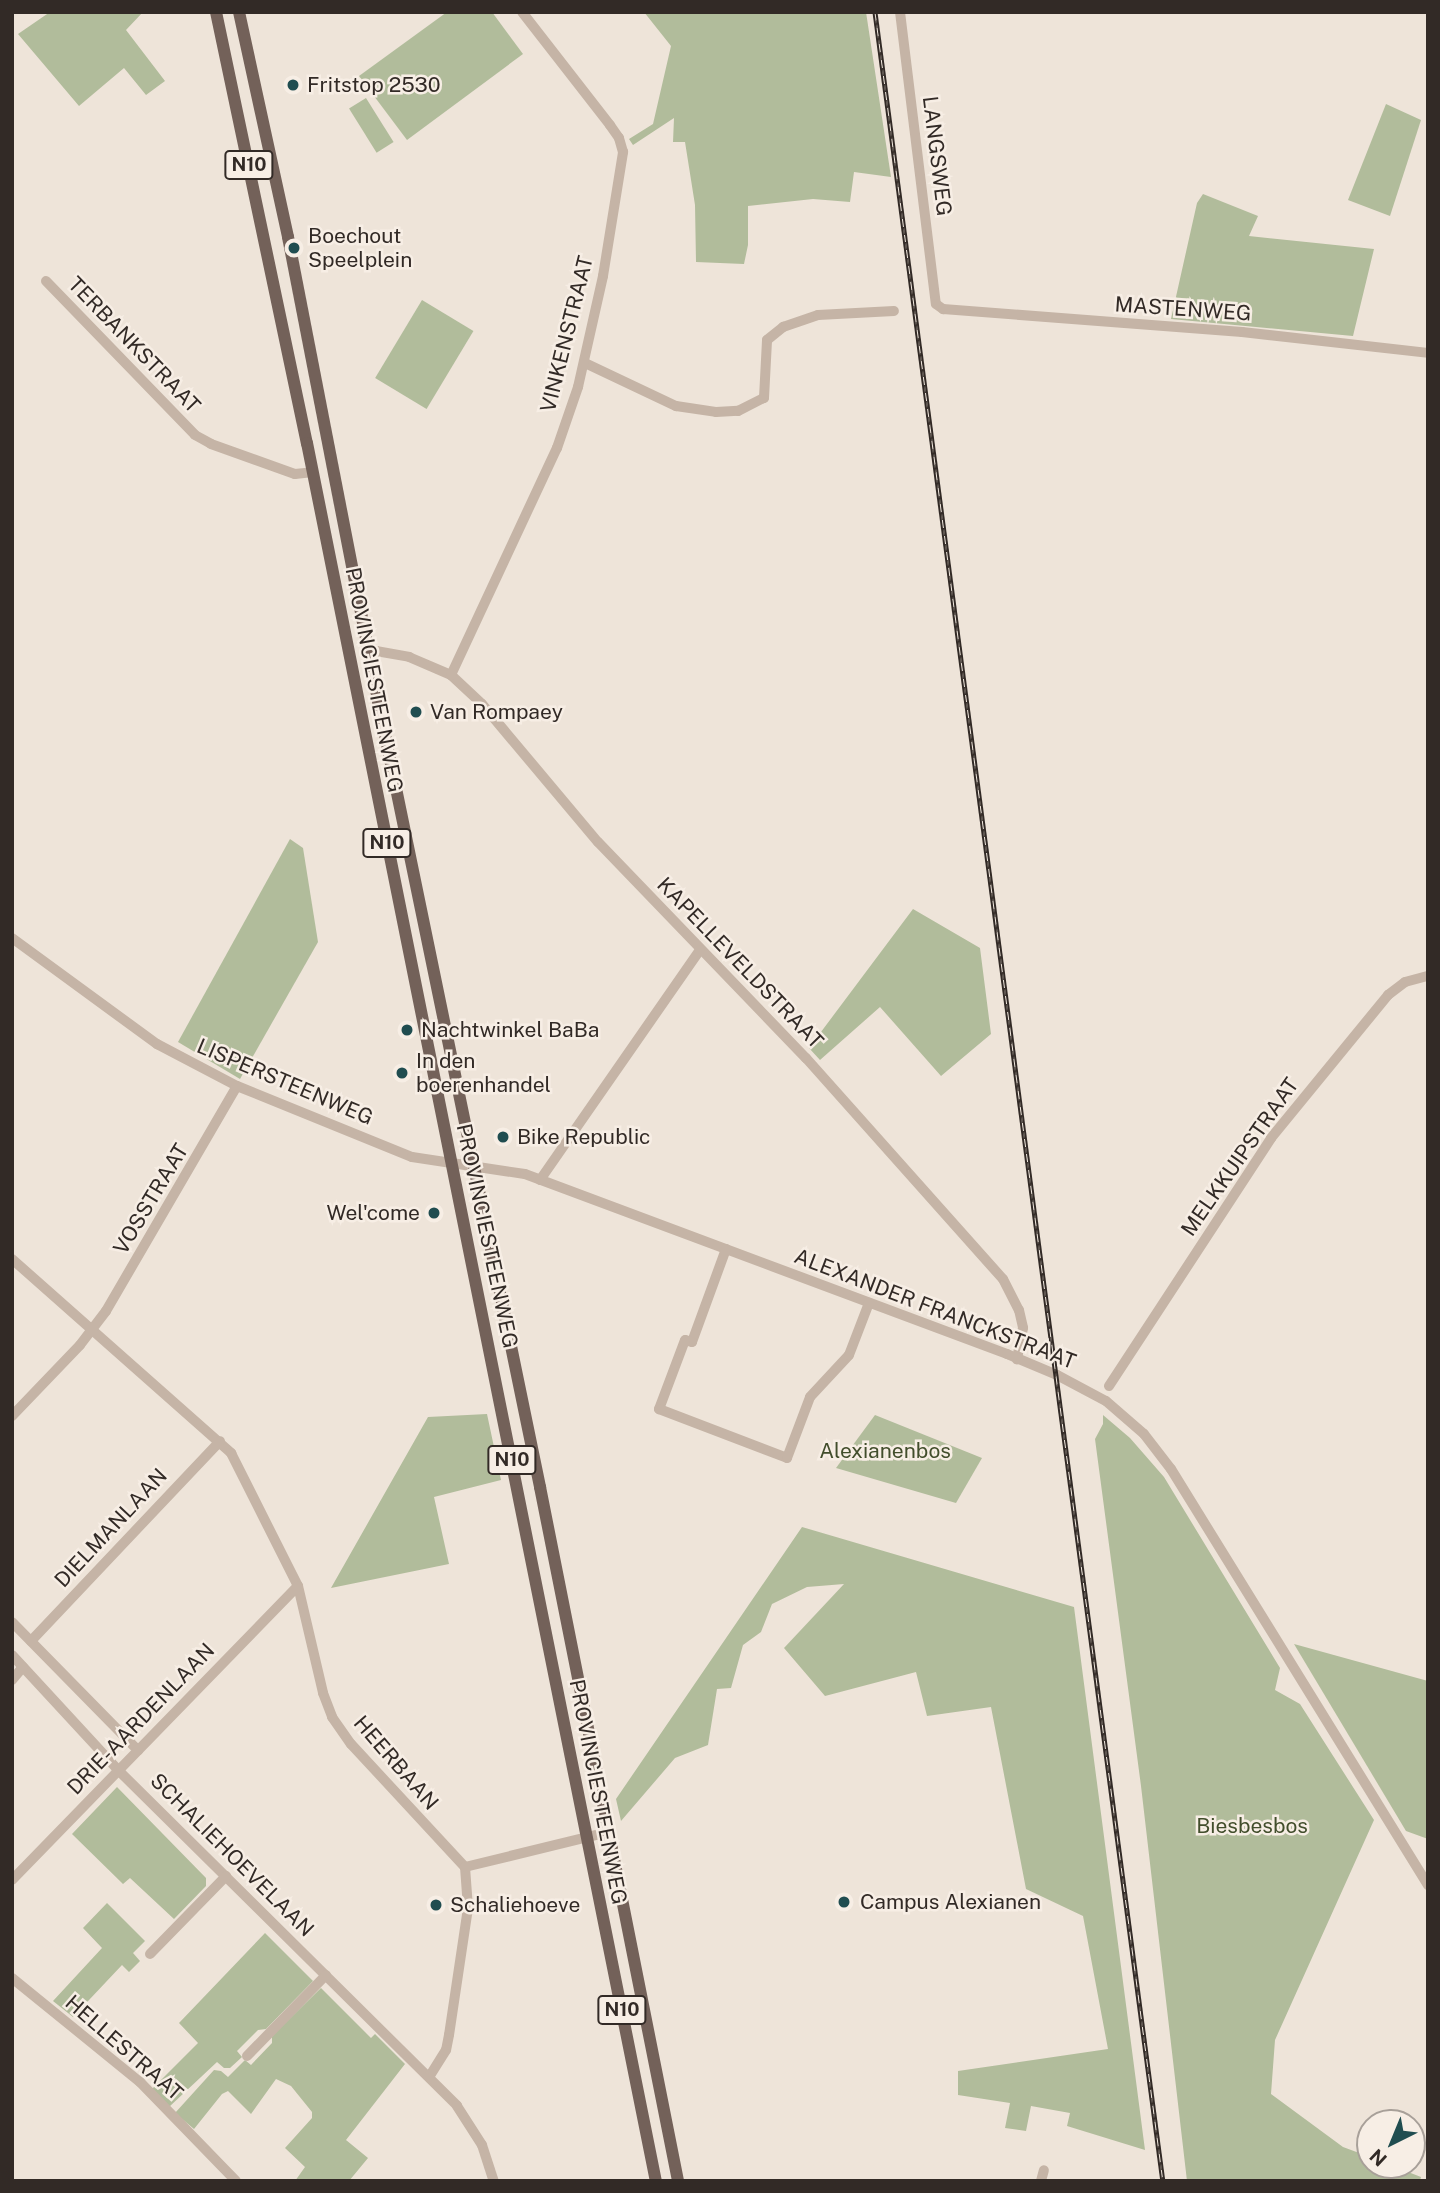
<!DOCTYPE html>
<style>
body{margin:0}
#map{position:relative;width:1440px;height:2193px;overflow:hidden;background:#eee4d9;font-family:"Public Sans",sans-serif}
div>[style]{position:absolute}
.green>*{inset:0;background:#b1bc9b;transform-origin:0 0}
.minor>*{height:10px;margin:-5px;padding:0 5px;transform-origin:5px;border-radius:5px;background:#c5b4a6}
.major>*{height:12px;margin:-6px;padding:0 6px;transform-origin:6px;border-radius:6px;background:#736159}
.rail>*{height:5px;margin-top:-2.5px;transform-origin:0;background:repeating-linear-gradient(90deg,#f7eee5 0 8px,#322a26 0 16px);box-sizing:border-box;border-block:2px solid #322a26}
.dots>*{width:19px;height:19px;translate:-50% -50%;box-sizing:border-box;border:4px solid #f7eee5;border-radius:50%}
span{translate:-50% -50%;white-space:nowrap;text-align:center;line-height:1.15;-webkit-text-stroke:5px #f7eee5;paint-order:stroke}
.shield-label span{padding:2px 5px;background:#f7eee5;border:2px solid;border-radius:5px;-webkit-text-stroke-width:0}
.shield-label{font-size:19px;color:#322a26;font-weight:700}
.poi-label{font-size:21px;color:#322a26}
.left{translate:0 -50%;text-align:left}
.right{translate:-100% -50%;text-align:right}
.street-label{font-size:21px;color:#322a26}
.park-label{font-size:21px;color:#424e2c}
.frame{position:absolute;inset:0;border:14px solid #322a26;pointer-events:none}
.north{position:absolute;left:1356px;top:2109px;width:70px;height:70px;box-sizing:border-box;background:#f7eee5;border:2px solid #a8a099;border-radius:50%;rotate:223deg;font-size:19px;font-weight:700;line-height:28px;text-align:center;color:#322a26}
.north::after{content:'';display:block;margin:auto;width:24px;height:32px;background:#204d50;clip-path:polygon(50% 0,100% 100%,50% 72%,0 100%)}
</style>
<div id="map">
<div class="green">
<i style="clip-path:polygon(50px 12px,143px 12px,126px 30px,165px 81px,146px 95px,124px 68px,79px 106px,18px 34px)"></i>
<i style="clip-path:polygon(447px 12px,492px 12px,523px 54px,407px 140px,359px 76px)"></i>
<i style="clip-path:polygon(644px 12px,866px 12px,891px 177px,854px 172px,850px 202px,813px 199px,748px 206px,748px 245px,744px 264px,696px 262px,695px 205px,685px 142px,673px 142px,674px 118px,633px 145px,629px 139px,653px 124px,671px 46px)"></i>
<i style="left:366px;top:98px;width:52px;height:20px;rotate:58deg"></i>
<i style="clip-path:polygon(1386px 104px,1421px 120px,1390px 216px,1348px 200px)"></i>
<i style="clip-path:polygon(1203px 194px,1258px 216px,1249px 236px,1374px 249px,1353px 336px,1171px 319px,1197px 203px)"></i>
<i style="left:422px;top:300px;width:60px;height:91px;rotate:31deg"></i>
<i style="clip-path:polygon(290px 839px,303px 848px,318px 942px,240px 1079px,178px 1042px)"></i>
<i style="clip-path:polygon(913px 909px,980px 948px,991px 1034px,941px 1076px,880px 1007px,820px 1060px,809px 1048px)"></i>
<i style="clip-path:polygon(487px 1414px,501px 1480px,434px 1497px,449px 1564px,331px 1588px,428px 1417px)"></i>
<i style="clip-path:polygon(875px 1415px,982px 1458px,956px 1503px,836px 1468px)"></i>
<i style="clip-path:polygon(1103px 1415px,1130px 1438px,1164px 1477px,1280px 1668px,1275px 1690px,1300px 1704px,1374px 1820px,1275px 2040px,1271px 2094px,1343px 2147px,1370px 2157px,1370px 2165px,1390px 2165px,1421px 2177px,1420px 2181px,1187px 2181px,1141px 1786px,1095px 1439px,1103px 1424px)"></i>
<i style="clip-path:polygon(802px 1527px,1074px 1607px,1145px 2150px,1067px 2126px,1070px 2113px,1031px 2106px,1026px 2131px,1005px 2128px,1010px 2103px,958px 2095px,958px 2071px,1108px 2049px,1083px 1916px,1026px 1889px,991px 1707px,927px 1716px,916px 1672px,825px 1696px,784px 1648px,844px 1584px,807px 1587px,772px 1604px,761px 1632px,743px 1645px,731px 1688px,717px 1689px,708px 1745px,675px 1758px,621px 1821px,616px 1799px)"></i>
<i style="clip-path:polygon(1294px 1644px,1428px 1681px,1428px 1839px,1406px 1831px)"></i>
<i style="clip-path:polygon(117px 1787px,206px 1878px,206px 1886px,174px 1919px,130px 1878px,123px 1884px,72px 1834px)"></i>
<i style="clip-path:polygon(107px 1903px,145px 1941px,133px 1953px,140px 1961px,129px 1972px,122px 1965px,73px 2017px,53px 2001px,102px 1948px,83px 1928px)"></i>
<i style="clip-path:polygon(265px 1933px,313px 1981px,266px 2029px,258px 2030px,237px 2051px,242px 2057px,230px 2068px,224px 2068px,217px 2062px,169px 2107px,152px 2089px,198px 2043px,179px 2023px)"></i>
<i style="clip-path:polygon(321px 1988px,371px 2038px,375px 2034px,405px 2064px,346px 2140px,368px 2158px,349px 2181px,295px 2181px,305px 2167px,285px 2148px,312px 2118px,312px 2112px,291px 2086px,276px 2079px,251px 2114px,228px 2091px,222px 2094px,194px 2129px,175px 2113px,214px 2070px,221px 2071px,228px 2077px,245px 2060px,251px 2065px,272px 2043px,272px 2036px)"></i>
</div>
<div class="minor">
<i style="left:900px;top:12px;width:294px;rotate:83deg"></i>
<i style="left:936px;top:304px;width:9px;rotate:36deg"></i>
<i style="left:943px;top:309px;width:300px;rotate:4.4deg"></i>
<i style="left:1242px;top:332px;width:187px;rotate:6.4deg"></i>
<i style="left:46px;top:281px;width:214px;rotate:45.9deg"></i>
<i style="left:195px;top:435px;width:18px;rotate:29deg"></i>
<i style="left:211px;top:444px;width:89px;rotate:19.7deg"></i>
<i style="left:295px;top:474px;width:18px;rotate:-6deg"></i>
<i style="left:585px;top:363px;width:101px;rotate:25.3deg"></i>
<i style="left:676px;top:406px;width:40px;rotate:8.5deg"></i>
<i style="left:716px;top:412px;width:22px;rotate:-3deg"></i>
<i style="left:738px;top:411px;width:29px;rotate:-27deg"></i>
<i style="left:764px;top:398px;width:58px;rotate:-87deg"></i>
<i style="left:767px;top:340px;width:21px;rotate:-39deg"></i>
<i style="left:783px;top:327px;width:37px;rotate:-19deg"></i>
<i style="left:818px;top:315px;width:76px;rotate:-3deg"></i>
<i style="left:369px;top:654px;width:8px;rotate:-23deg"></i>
<i style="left:376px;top:651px;width:34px;rotate:10deg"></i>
<i style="left:409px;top:657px;width:46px;rotate:23.2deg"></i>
<i style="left:451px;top:675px;width:42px;rotate:43.1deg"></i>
<i style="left:482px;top:704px;width:180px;rotate:50deg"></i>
<i style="left:598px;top:842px;width:300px;rotate:46.1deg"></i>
<i style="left:806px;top:1058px;width:296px;rotate:48.3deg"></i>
<i style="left:1003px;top:1279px;width:35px;rotate:63deg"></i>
<i style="left:1019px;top:1310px;width:18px;rotate:77deg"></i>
<i style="left:1023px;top:1328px;width:32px;rotate:101deg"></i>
<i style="left:451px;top:675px;width:251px;rotate:-65deg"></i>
<i style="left:557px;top:448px;width:65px;rotate:-71deg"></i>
<i style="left:578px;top:387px;width:114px;rotate:-77.3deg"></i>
<i style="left:603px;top:276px;width:126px;rotate:-80.8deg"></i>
<i style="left:623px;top:152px;width:15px;rotate:-106deg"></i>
<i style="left:619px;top:138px;width:16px;rotate:-125deg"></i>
<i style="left:610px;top:125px;width:143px;rotate:-127.9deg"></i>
<i style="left:12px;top:938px;width:180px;rotate:36.2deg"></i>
<i style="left:157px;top:1044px;width:90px;rotate:27.7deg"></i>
<i style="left:237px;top:1086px;width:189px;rotate:22.1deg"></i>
<i style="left:412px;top:1157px;width:114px;rotate:8.6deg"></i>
<i style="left:525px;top:1174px;width:515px;rotate:20.48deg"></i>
<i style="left:1007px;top:1354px;width:54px;rotate:22.8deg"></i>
<i style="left:1057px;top:1375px;width:55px;rotate:28deg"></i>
<i style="left:1106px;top:1401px;width:50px;rotate:41deg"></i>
<i style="left:1144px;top:1434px;width:44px;rotate:52.4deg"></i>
<i style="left:1171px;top:1469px;width:489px;rotate:58.3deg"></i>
<i style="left:540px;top:1180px;width:280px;rotate:-55.2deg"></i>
<i style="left:726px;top:1249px;width:99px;rotate:110.1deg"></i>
<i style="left:692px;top:1342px;width:7px;rotate:-164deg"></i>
<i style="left:685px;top:1340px;width:74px;rotate:110.6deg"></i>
<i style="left:659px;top:1409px;width:137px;rotate:20.9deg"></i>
<i style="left:787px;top:1458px;width:65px;rotate:-69.3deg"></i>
<i style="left:810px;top:1397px;width:57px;rotate:-47.1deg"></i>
<i style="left:849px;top:1355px;width:56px;rotate:-69deg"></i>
<i style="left:12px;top:1259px;width:293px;rotate:41.5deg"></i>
<i style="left:231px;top:1453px;width:149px;rotate:63.3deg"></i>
<i style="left:298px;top:1586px;width:110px;rotate:76.8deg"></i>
<i style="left:323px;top:1693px;width:26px;rotate:69deg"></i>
<i style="left:332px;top:1717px;width:33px;rotate:55deg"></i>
<i style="left:351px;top:1744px;width:168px;rotate:47.2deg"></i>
<i style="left:465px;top:1867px;width:41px;rotate:85.8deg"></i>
<i style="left:468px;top:1908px;width:128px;rotate:98.5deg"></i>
<i style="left:449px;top:2035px;width:15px;rotate:101deg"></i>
<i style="left:446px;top:2050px;width:32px;rotate:122deg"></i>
<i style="left:1109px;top:1386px;width:296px;rotate:-56.8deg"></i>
<i style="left:1271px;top:1138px;width:185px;rotate:-50.7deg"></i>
<i style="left:1388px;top:995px;width:21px;rotate:-37deg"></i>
<i style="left:1405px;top:982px;width:24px;rotate:-15deg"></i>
<i style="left:12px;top:1416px;width:98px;rotate:-46.2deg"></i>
<i style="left:80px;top:1345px;width:43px;rotate:-52.6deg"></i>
<i style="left:106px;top:1311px;width:260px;rotate:-59.8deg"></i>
<i style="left:12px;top:1622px;width:180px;rotate:45.5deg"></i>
<i style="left:31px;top:1641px;width:275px;rotate:-46.6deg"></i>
<i style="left:12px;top:1655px;width:156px;rotate:47.3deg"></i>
<i style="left:118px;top:1770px;width:477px;rotate:44.7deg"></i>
<i style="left:457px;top:2106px;width:46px;rotate:57.3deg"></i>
<i style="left:482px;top:2145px;width:38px;rotate:72deg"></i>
<i style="left:12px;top:1680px;width:17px;rotate:-50deg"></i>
<i style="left:465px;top:1867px;width:148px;rotate:-13.7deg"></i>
<i style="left:12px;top:1880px;width:410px;rotate:-45.8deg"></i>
<i style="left:150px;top:1954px;width:109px;rotate:-45.7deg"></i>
<i style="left:12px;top:1978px;width:165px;rotate:39.1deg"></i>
<i style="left:140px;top:2082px;width:138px;rotate:45.9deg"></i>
<i style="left:247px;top:2056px;width:113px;rotate:-45.7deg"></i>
<i style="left:1041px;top:2181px;width:11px;rotate:-75deg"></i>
</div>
<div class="major">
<i style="left:216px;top:12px;width:441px;rotate:78.1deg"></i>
<i style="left:307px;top:443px;width:1773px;rotate:78.65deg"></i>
<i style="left:239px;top:12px;width:230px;rotate:77.7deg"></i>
<i style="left:288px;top:237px;width:473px;rotate:79deg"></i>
<i style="left:378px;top:701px;width:803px;rotate:78.35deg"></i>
<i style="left:540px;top:1487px;width:708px;rotate:78.75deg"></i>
</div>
<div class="rail">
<i style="left:875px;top:12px;width:2188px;rotate:82.44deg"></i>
</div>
<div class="dots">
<i style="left:293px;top:85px;background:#204d50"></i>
<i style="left:294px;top:248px;background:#204d50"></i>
<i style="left:416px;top:712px;background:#204d50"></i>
<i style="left:407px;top:1030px;background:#204d50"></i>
<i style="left:402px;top:1073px;background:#204d50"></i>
<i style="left:503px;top:1137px;background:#204d50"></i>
<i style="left:434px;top:1213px;background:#204d50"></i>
<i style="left:844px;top:1902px;background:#204d50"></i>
<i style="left:436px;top:1905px;background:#204d50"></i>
</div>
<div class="shield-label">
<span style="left:249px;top:165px">N10</span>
<span style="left:387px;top:843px">N10</span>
<span style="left:512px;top:1460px">N10</span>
<span style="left:622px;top:2010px">N10</span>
</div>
<div class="poi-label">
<span class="left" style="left:307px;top:85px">Fritstop 2530</span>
<span class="left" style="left:308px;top:248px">Boechout<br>Speelplein</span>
<span class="left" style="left:430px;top:712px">Van Rompaey</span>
<span class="left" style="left:421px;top:1030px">Nachtwinkel BaBa</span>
<span class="left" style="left:416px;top:1073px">In den<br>boerenhandel</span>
<span class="left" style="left:517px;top:1137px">Bike Republic</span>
<span class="right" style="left:420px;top:1213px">Wel'come</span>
<span class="left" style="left:860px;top:1902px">Campus Alexianen</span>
<span class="left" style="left:450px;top:1905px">Schaliehoeve</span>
</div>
<div class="street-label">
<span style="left:937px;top:156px;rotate:83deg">LANGSWEG</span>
<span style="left:1183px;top:309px;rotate:4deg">MASTENWEG</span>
<span style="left:567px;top:334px;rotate:-76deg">VINKENSTRAAT</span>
<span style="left:134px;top:345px;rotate:46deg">TERBANKSTRAAT</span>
<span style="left:374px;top:680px;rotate:79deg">PROVINCIESTEENWEG</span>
<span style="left:740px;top:963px;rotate:46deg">KAPELLEVELDSTRAAT</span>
<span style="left:285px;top:1082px;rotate:23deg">LISPERSTEENWEG</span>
<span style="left:1240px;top:1157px;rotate:-55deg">MELKKUIPSTRAAT</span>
<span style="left:151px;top:1199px;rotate:-59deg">VOSSTRAAT</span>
<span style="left:487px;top:1236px;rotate:78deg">PROVINCIESTEENWEG</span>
<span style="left:935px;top:1309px;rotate:21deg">ALEXANDER FRANCKSTRAAT</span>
<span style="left:111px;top:1528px;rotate:-47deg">DIELMANLAAN</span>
<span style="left:141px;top:1719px;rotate:-46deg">DRIE-AARDENLAAN</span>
<span style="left:396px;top:1763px;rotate:49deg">HEERBAAN</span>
<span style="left:598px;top:1792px;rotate:79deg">PROVINCIESTEENWEG</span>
<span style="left:232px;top:1855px;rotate:45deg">SCHALIEHOEVELAAN</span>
<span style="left:124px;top:2048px;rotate:41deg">HELLESTRAAT</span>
</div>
<div class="park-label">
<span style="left:885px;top:1451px">Alexianenbos</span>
<span style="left:1252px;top:1826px">Biesbesbos</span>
</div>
<div class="frame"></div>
<div class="north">N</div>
</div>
